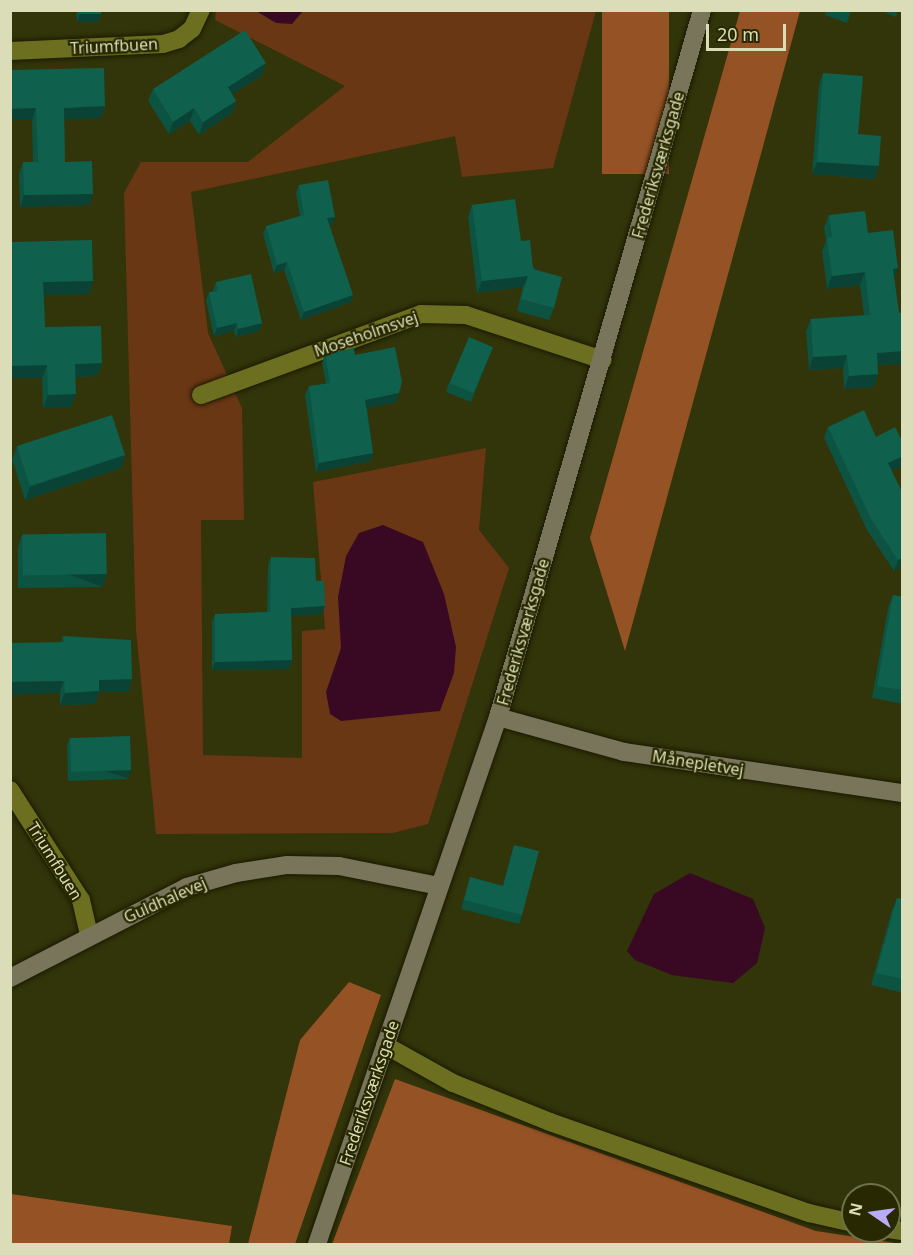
<!DOCTYPE html>
<meta charset="utf-8">
<style>
body{margin:0}
#map{position:relative;width:913px;height:1255px;overflow:hidden;background:#323409;font-family:"Noto Sans",sans-serif}
div>[style]{position:absolute}
.green>*{inset:0;background:#6a3714}
.forest>*{inset:0;background:#955225;transform-origin:0 0}
.water>*{inset:0;background:#390923}
.roads{filter:drop-shadow(0 0 2px #1a1a03) drop-shadow(0 0 2px #1a1a03)}
.street>*{height:18px;margin:-9px;padding:0 9px;transform-origin:9px;border-radius:9px;background:#6c6f1f}
.secondary>*{height:18px;margin:-9px;padding:0 9px;transform-origin:9px;border-radius:9px;background:#79755b}
.wall>*{inset:0;background:#0d5341}
.shaded-wall>*{inset:0;background:#0a4335;transform-origin:0 0}
.building>*{inset:0;background:#0f604c;transform-origin:0 0}
span{translate:-50% -50%;white-space:nowrap;text-align:center;line-height:1.15;-webkit-text-stroke:4.5px #282900;paint-order:stroke}
.street-label{font-size:16px;color:#daddb7}
.frame{position:absolute;inset:0;border:12px solid #daddb7;pointer-events:none}
.north{position:absolute;left:841px;top:1183px;width:60px;height:60px;box-sizing:border-box;background:#282900;border:2px solid #6f7149;border-radius:50%;rotate:283deg;font-size:16px;font-weight:700;line-height:24px;text-align:center;color:#daddb7}
.north::after{content:'';display:block;margin:auto;width:21px;height:27px;background:#b8abf7;clip-path:polygon(50% 0,100% 100%,50% 72%,0 100%)}
.scale{position:absolute;left:706px;top:24px;width:80px;height:27px;box-sizing:border-box;border:3px solid #daddb7;border-top:0;padding-left:8px;font-size:18px;line-height:21px;white-space:nowrap;color:#daddb7;-webkit-text-stroke:4px #282900;paint-order:stroke}
</style>
<div id="map">
<div class="green">
<i style="clip-path:polygon(216px 11px,596px 11px,553px 168px,462px 177px,455px 136px,191px 192px,208px 333px,242px 408px,244px 520px,201px 520px,203px 755px,302px 758px,302px 631px,325px 629px,313px 482px,486px 448px,479px 530px,509px 568px,428px 824px,393px 833px,156px 834px,136px 630px,124px 193px,141px 162px,248px 162px,345px 86px,215px 20px)"></i>
</div>
<div class="forest">
<i style="left:602px;top:11px;width:67px;height:163px"></i>
<i style="clip-path:polygon(740px 11px,800px 11px,625px 651px,590px 538px)"></i>
<i style="clip-path:polygon(349px 982px,381px 995px,295px 1244px,248px 1244px,300px 1040px)"></i>
<i style="clip-path:polygon(395px 1079px,816px 1231px,902px 1244px,332px 1244px)"></i>
<i style="clip-path:polygon(11px 1194px,232px 1226px,229px 1244px,11px 1244px)"></i>
</div>
<div class="water">
<i style="clip-path:polygon(256px 11px,302px 10px,303px 11px,292px 24px,276px 23px)"></i>
<i style="clip-path:polygon(383px 525px,423px 542px,444px 594px,456px 647px,454px 673px,440px 711px,341px 721px,330px 714px,326px 692px,341px 648px,338px 597px,346px 556px,359px 533px)"></i>
<i style="clip-path:polygon(690px 873px,753px 899px,765px 928px,757px 963px,733px 983px,672px 975px,635px 960px,627px 951px,654px 894px)"></i>
</div>
<div class="roads">
<div class="street">
<i style="left:10px;top:51px;width:153px;rotate:-2.6deg"></i>
<i style="left:163px;top:44px;width:17px;rotate:-17deg"></i>
<i style="left:179px;top:39px;width:16px;rotate:-38deg"></i>
<i style="left:192px;top:29px;width:21px;rotate:-65deg"></i>
<i style="left:201px;top:395px;width:234px;rotate:-20.2deg"></i>
<i style="left:421px;top:314px;width:45px;rotate:1.3deg"></i>
<i style="left:466px;top:315px;width:144px;rotate:18.2deg"></i>
<i style="left:10px;top:790px;width:131px;rotate:57.2deg"></i>
<i style="left:81px;top:900px;width:36px;rotate:77deg"></i>
<i style="left:385px;top:1045px;width:78px;rotate:29.2deg"></i>
<i style="left:453px;top:1083px;width:105px;rotate:21.9deg"></i>
<i style="left:550px;top:1122px;width:275px;rotate:19.4deg"></i>
<i style="left:809px;top:1213px;width:45px;rotate:12.8deg"></i>
<i style="left:889px;top:1229px;width:13px;rotate:9deg"></i>
</div>
<div class="secondary">
<i style="left:498px;top:717px;width:131px;rotate:15.5deg"></i>
<i style="left:624px;top:752px;width:281px;rotate:8.4deg"></i>
<i style="left:10px;top:978px;width:199px;rotate:-27.2deg"></i>
<i style="left:187px;top:887px;width:51px;rotate:-15.9deg"></i>
<i style="left:236px;top:873px;width:52px;rotate:-8.9deg"></i>
<i style="left:287px;top:865px;width:52px;rotate:1.1deg"></i>
<i style="left:339px;top:866px;width:102px;rotate:11.3deg"></i>
<i style="left:317px;top:1244px;width:557px;rotate:-71.04deg"></i>
<i style="left:498px;top:717px;width:736px;rotate:-73.9deg"></i>
</div>
</div>
<div class="wall">
<i style="clip-path:polygon(76px 10px,101px 10px,101px 14px,98px 22px,77px 22px)"></i>
<i style="clip-path:polygon(826px 10px,851px 10px,847px 23px,825px 15px)"></i>
<i style="clip-path:polygon(879px 10px,898px 10px,896px 17px)"></i>
<i style="clip-path:polygon(266px 63px,261px 76px,232px 94px,236px 101px,232px 113px,199px 135px,190px 121px,169px 134px,148px 101px,153px 89px)"></i>
<i style="clip-path:polygon(10px 70px,105px 106px,101px 118px,64px 119px,65px 162px,89px 205px,20px 207px,19px 174px,23px 162px,33px 162px,32px 120px)"></i>
<i style="clip-path:polygon(823px 73px,858px 134px,875px 179px,812px 174px,819px 85px)"></i>
<i style="clip-path:polygon(299px 185px,335px 217px,332px 225px,329px 225px,353px 295px,351px 302px,301px 320px,284px 270px,274px 273px,263px 234px,266px 226px,300px 216px,296px 193px)"></i>
<i style="clip-path:polygon(472px 205px,521px 241px,554px 308px,549px 320px,517px 311px,523px 287px,477px 293px,468px 217px)"></i>
<i style="clip-path:polygon(829px 215px,868px 233px,894px 278px,899px 313px,903px 312px,903px 360px,901px 364px,877px 365px,878px 374px,873px 387px,844px 389px,843px 368px,809px 370px,806px 331px,811px 319px,864px 315px,860px 285px,827px 289px,822px 251px,826px 241px,824px 228px)"></i>
<i style="clip-path:polygon(10px 242px,89px 294px,44px 295px,45px 327px,102px 363px,97px 376px,75px 377px,71px 407px,43px 408px,42px 378px,10px 378px)"></i>
<i style="clip-path:polygon(216px 282px,262px 323px,259px 331px,236px 337px,234px 331px,214px 336px,206px 301px,209px 292px,213px 292px,213px 290px)"></i>
<i style="clip-path:polygon(493px 347px,471px 402px,446px 392px,449px 383px)"></i>
<i style="clip-path:polygon(325px 354px,355px 355px,399px 393px,396px 402px,367px 408px,373px 453px,370px 461px,316px 472px,305px 395px,309px 386px,326px 384px,322px 363px)"></i>
<i style="clip-path:polygon(828px 427px,903px 443px,903px 465px,891px 471px,903px 494px,903px 565px,894px 571px,867px 530px,824px 438px)"></i>
<i style="clip-path:polygon(17px 447px,125px 455px,121px 468px,25px 500px,12px 459px)"></i>
<i style="clip-path:polygon(22px 535px,107px 574px,102px 587px,18px 588px,18px 547px)"></i>
<i style="clip-path:polygon(271px 557px,316px 581px,322px 614px,291px 616px,292px 660px,289px 669px,212px 670px,212px 622px,215px 614px,267px 612px,268px 565px)"></i>
<i style="clip-path:polygon(893px 595px,903px 597px,903px 704px,872px 698px,888px 608px)"></i>
<i style="clip-path:polygon(63px 636px,132px 679px,128px 692px,99px 692px,95px 704px,60px 705px,61px 642px)"></i>
<i style="clip-path:polygon(70px 737px,128px 779px,68px 781px,67px 746px)"></i>
<i style="clip-path:polygon(514px 845px,522px 915px,519px 924px,461px 909px,470px 877px,503px 886px)"></i>
<i style="clip-path:polygon(897px 898px,903px 899px,903px 993px,871px 985px,892px 910px)"></i>
</div>
<div class="shaded-wall">
<i style="clip-path:polygon(80px 14px,101px 14px,98px 22px,77px 22px)"></i>
<i style="clip-path:polygon(266px 63px,261px 76px,223px 100px,228px 87px)"></i>
<i style="clip-path:polygon(236px 101px,232px 113px,199px 135px,203px 122px)"></i>
<i style="clip-path:polygon(105px 106px,101px 118px,60px 119px,64px 108px)"></i>
<i style="clip-path:polygon(36px 108px,32px 120px,10px 120px,10px 109px)"></i>
<i style="clip-path:polygon(194px 108px,190px 121px,169px 134px,173px 122px)"></i>
<i style="clip-path:polygon(817px 162px,879px 166px,875px 179px,812px 174px)"></i>
<i style="clip-path:polygon(93px 194px,89px 205px,20px 207px,24px 195px)"></i>
<i style="clip-path:polygon(335px 217px,332px 225px,324px 226px,327px 218px)"></i>
<i style="clip-path:polygon(287px 262px,284px 270px,274px 273px,277px 265px)"></i>
<i style="clip-path:polygon(898px 268px,893px 281px,893px 269px)"></i>
<i style="clip-path:polygon(865px 272px,860px 285px,827px 289px,832px 276px)"></i>
<i style="clip-path:polygon(528px 276px,523px 287px,477px 293px,482px 281px)"></i>
<i style="clip-path:polygon(93px 281px,89px 294px,39px 295px,43px 282px)"></i>
<i style="clip-path:polygon(353px 295px,351px 302px,301px 320px,304px 312px)"></i>
<i style="clip-path:polygon(237px 323px,234px 331px,214px 336px,217px 328px)"></i>
<i style="clip-path:polygon(262px 323px,259px 331px,236px 337px,238px 329px)"></i>
<i style="clip-path:polygon(903px 351px,903px 360px,901px 364px,872px 365px,877px 353px)"></i>
<i style="clip-path:polygon(847px 355px,843px 368px,809px 370px,813px 357px)"></i>
<i style="clip-path:polygon(102px 363px,97px 376px,70px 377px,75px 364px)"></i>
<i style="clip-path:polygon(47px 365px,42px 378px,10px 378px,10px 366px)"></i>
<i style="clip-path:polygon(878px 374px,873px 387px,844px 389px,849px 376px)"></i>
<i style="clip-path:polygon(399px 393px,396px 402px,362px 409px,365px 400px)"></i>
<i style="clip-path:polygon(76px 394px,71px 407px,43px 408px,48px 395px)"></i>
<i style="clip-path:polygon(373px 453px,370px 461px,316px 472px,319px 463px)"></i>
<i style="clip-path:polygon(125px 455px,121px 468px,25px 500px,30px 487px)"></i>
<i style="clip-path:polygon(903px 456px,903px 465px,884px 474px,888px 463px)"></i>
<i style="clip-path:polygon(903px 557px,903px 565px,894px 571px,898px 560px)"></i>
<i style="left:107px;top:574px;width:14px;height:84px;rotate:111deg"></i>
<i style="clip-path:polygon(325px 606px,322px 614px,288px 616px,291px 608px)"></i>
<i style="clip-path:polygon(292px 660px,289px 669px,212px 670px,215px 662px)"></i>
<i style="clip-path:polygon(132px 679px,128px 692px,99px 692px,95px 704px,60px 705px,65px 693px,99px 680px)"></i>
<i style="clip-path:polygon(64px 681px,59px 693px,10px 695px,10px 682px)"></i>
<i style="left:131px;top:770px;width:9px;height:60px;rotate:108deg"></i>
</div>
<div class="building">
<i style="left:79px;top:10px;width:22px;height:4px"></i>
<i style="clip-path:polygon(245px 30px,266px 63px,228px 87px,236px 101px,203px 122px,194px 108px,173px 122px,153px 89px)"></i>
<i style="clip-path:polygon(104px 68px,105px 106px,64px 108px,65px 162px,92px 161px,93px 194px,24px 195px,23px 162px,38px 162px,36px 108px,10px 109px,10px 70px)"></i>
<i style="clip-path:polygon(823px 73px,863px 76px,858px 134px,881px 136px,879px 166px,817px 162px)"></i>
<i style="clip-path:polygon(328px 180px,335px 217px,327px 218px,353px 295px,304px 312px,287px 262px,277px 265px,266px 226px,304px 215px,299px 185px)"></i>
<i style="clip-path:polygon(515px 199px,521px 241px,530px 240px,533px 269px,562px 277px,554px 308px,521px 299px,528px 276px,482px 281px,472px 205px)"></i>
<i style="clip-path:polygon(865px 211px,868px 233px,893px 230px,898px 268px,893px 269px,899px 313px,903px 312px,903px 351px,877px 353px,878px 374px,849px 376px,847px 355px,813px 357px,811px 319px,870px 315px,865px 272px,832px 276px,827px 238px,832px 237px,829px 215px)"></i>
<i style="clip-path:polygon(92px 240px,93px 281px,43px 282px,45px 327px,101px 326px,102px 363px,75px 364px,76px 394px,48px 395px,47px 365px,10px 366px,10px 242px)"></i>
<i style="clip-path:polygon(251px 274px,262px 323px,238px 329px,237px 323px,217px 328px,209px 292px,218px 291px,216px 282px)"></i>
<i style="left:469px;top:337px;width:26px;height:50px;rotate:23deg"></i>
<i style="clip-path:polygon(395px 347px,402px 382px,399px 393px,365px 400px,373px 453px,319px 463px,309px 386px,330px 383px,325px 354px,354px 348px,355px 355px)"></i>
<i style="clip-path:polygon(864px 410px,876px 437px,895px 427px,903px 443px,903px 456px,888px 463px,903px 494px,903px 557px,898px 560px,871px 519px,828px 427px)"></i>
<i style="left:112px;top:415px;width:42px;height:100px;rotate:72deg"></i>
<i style="left:106px;top:533px;width:41px;height:84px;rotate:89deg"></i>
<i style="clip-path:polygon(271px 557px,315px 558px,316px 581px,324px 581px,325px 606px,291px 608px,292px 660px,215px 662px,215px 614px,270px 612px)"></i>
<i style="clip-path:polygon(893px 595px,903px 597px,903px 690px,877px 686px)"></i>
<i style="clip-path:polygon(63px 636px,131px 640px,132px 679px,99px 680px,99px 691px,65px 693px,64px 681px,10px 682px,10px 643px,64px 642px)"></i>
<i style="left:130px;top:736px;width:34px;height:60px;rotate:88deg"></i>
<i style="clip-path:polygon(514px 845px,539px 851px,522px 915px,464px 900px,470px 877px,503px 886px)"></i>
<i style="clip-path:polygon(897px 898px,903px 899px,903px 979px,876px 973px)"></i>
</div>
<div class="street-label">
<span style="left:114px;top:46px;rotate:-3deg">Triumfbuen</span>
<span style="left:658px;top:165px;rotate:-74deg">Frederiksværksgade</span>
<span style="left:366px;top:334px;rotate:-19deg">Moseholmsvej</span>
<span style="left:523px;top:632px;rotate:-74deg">Frederiksværksgade</span>
<span style="left:698px;top:763px;rotate:9deg">Månepletvej</span>
<span style="left:55px;top:861px;rotate:58deg">Triumfbuen</span>
<span style="left:165px;top:900px;rotate:-24deg">Guldhalevej</span>
<span style="left:369px;top:1093px;rotate:-71deg">Frederiksværksgade</span>
</div>
<div class="frame"></div>
<div class="north">N</div>
<div class="scale">20 m</div>
</div>
